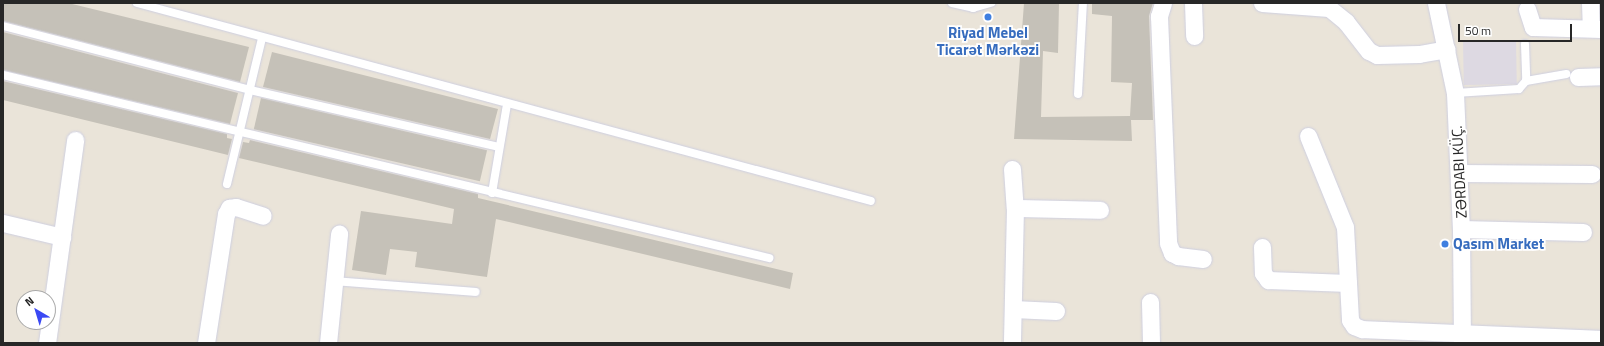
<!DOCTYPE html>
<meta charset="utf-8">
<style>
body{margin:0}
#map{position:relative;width:1604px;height:346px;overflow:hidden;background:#eae4d9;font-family:"Titillium Web",sans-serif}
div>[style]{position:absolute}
.industrial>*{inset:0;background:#ddd9e2;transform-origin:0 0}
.building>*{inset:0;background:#c5c1b8;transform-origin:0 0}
.roads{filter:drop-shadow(0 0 1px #cecfe0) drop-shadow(0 0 1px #cecfe0)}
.service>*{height:8px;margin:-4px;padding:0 4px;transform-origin:4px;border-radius:4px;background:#fff}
.minor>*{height:17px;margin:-8.5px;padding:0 8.5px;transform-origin:8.5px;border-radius:8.5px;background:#fff}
.dots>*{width:11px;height:11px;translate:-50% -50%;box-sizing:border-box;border:2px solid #fff;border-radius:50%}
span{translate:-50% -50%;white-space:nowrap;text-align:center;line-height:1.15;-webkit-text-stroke:3.5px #fff;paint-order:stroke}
.shop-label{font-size:15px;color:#366cbe;font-weight:700}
.left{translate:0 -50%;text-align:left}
.street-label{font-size:15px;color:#272727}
.frame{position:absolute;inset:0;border:4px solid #272727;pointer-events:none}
.north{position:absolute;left:16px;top:290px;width:40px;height:40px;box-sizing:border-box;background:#fff;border:1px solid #a9a9a9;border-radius:50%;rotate:322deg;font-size:11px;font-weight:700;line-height:16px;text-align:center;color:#272727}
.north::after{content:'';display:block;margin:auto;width:14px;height:18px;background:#3b49f4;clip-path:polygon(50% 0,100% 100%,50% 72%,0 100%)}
.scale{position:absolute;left:1458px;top:24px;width:114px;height:18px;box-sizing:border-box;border:2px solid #272727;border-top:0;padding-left:5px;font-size:12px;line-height:14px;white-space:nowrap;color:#272727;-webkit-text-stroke:3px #fff;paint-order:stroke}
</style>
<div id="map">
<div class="industrial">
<i style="left:1516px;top:40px;width:44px;height:53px;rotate:89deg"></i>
</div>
<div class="building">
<i style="clip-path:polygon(4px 3px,68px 3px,249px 47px,240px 82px,3px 21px)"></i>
<i style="clip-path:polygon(1024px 3px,1059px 3px,1058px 53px,1043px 51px,1041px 117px,1130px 116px,1132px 83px,1111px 82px,1112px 16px,1092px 14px,1092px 3px,1153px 3px,1149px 16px,1153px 120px,1131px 120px,1132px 141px,1014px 139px)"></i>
<i style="clip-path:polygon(3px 32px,238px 93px,230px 124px,3px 70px)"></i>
<i style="clip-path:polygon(272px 52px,498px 109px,490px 139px,263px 87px)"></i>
<i style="clip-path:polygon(3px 81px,227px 134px,227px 138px,232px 139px,228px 155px,3px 100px)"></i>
<i style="left:261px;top:98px;width:232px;height:32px;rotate:13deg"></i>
<i style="clip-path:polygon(250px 140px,478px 194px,478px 198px,793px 273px,790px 289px,496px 219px,487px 277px,415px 267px,417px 252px,390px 249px,386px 275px,352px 270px,361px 211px,452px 224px,454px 209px,239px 158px,243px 142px,249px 143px)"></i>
</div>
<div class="roads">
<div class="service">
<i style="left:137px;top:3px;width:760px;rotate:15.1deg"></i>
<i style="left:952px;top:3px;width:22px;rotate:13deg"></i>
<i style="left:973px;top:8px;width:19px;rotate:-16deg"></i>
<i style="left:3px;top:26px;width:255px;rotate:14.5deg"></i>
<i style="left:250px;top:90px;width:255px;rotate:12.9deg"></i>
<i style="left:1525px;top:44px;width:37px;rotate:88deg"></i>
<i style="left:3px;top:75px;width:788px;rotate:13.44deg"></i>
<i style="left:1455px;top:93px;width:64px;rotate:-3.6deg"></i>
<i style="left:1519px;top:89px;width:11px;rotate:-49deg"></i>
<i style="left:1526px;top:81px;width:41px;rotate:-9.9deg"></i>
<i style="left:1078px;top:94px;width:91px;rotate:-86.9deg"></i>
<i style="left:227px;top:184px;width:150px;rotate:-76.5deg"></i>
<i style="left:492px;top:193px;width:90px;rotate:-80.4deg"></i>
<i style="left:334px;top:281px;width:142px;rotate:4.4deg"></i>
</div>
<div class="minor">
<i style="left:1163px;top:3px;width:14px;rotate:107deg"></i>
<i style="left:1159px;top:16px;width:227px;rotate:87.7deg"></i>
<i style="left:1168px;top:243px;width:11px;rotate:68deg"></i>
<i style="left:1172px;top:253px;width:7px;rotate:27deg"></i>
<i style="left:1178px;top:256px;width:25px;rotate:7deg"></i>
<i style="left:1193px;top:3px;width:33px;rotate:88deg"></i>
<i style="left:1262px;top:3px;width:67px;rotate:4.3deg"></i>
<i style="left:1329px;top:8px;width:22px;rotate:39deg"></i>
<i style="left:1346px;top:22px;width:37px;rotate:52deg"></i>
<i style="left:1369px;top:51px;width:9px;rotate:27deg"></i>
<i style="left:1377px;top:55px;width:42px;rotate:-1.4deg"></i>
<i style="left:1419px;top:54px;width:28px;rotate:-10deg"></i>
<i style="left:1436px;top:3px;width:92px;rotate:78.1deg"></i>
<i style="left:1455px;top:93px;width:136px;rotate:87.5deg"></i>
<i style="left:1461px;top:229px;width:114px;rotate:89.5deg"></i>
<i style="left:1590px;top:3px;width:25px;rotate:88deg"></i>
<i style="left:1527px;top:9px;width:19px;rotate:72deg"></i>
<i style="left:1533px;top:27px;width:68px;rotate:1.7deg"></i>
<i style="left:1578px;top:77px;width:23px;rotate:-2deg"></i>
<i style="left:1308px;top:136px;width:98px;rotate:67.9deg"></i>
<i style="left:1345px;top:227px;width:93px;rotate:86.9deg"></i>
<i style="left:1350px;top:320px;width:7px;rotate:56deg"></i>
<i style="left:1354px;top:326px;width:9px;rotate:21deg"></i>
<i style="left:1362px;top:329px;width:239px;rotate:2.4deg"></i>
<i style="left:1012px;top:169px;width:39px;rotate:86deg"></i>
<i style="left:1015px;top:208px;width:135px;rotate:91.3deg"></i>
<i style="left:1459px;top:173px;width:133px;rotate:0.4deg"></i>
<i style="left:1015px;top:208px;width:85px;rotate:1.3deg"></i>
<i style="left:3px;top:223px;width:61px;rotate:13.3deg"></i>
<i style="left:1461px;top:229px;width:122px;rotate:1.4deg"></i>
<i style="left:1262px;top:247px;width:26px;rotate:88deg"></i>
<i style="left:1263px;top:273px;width:9px;rotate:54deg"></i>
<i style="left:1268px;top:280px;width:80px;rotate:2.1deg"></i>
<i style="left:1150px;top:302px;width:41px;rotate:88.6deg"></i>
<i style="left:1013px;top:309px;width:43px;rotate:2.7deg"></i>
<i style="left:47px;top:343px;width:205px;rotate:-82.1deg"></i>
<i style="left:206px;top:343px;width:131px;rotate:-81.2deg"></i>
<i style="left:226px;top:214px;width:7px;rotate:-63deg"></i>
<i style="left:229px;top:208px;width:7px;rotate:-8deg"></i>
<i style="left:236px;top:207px;width:28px;rotate:18deg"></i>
<i style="left:328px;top:343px;width:110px;rotate:-84.2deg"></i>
</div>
</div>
<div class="dots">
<i style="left:988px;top:17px;background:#3f7fe0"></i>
<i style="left:1445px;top:244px;background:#3f7fe0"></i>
</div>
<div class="shop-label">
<span style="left:988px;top:41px">Riyad Mebel<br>Ticarət Mərkəzi</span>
<span class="left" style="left:1453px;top:244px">Qasım Market</span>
</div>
<div class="street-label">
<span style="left:1459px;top:172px;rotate:-93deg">ZƏRDABI KÜÇ.</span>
</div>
<div class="frame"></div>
<div class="north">N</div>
<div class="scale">50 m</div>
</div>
